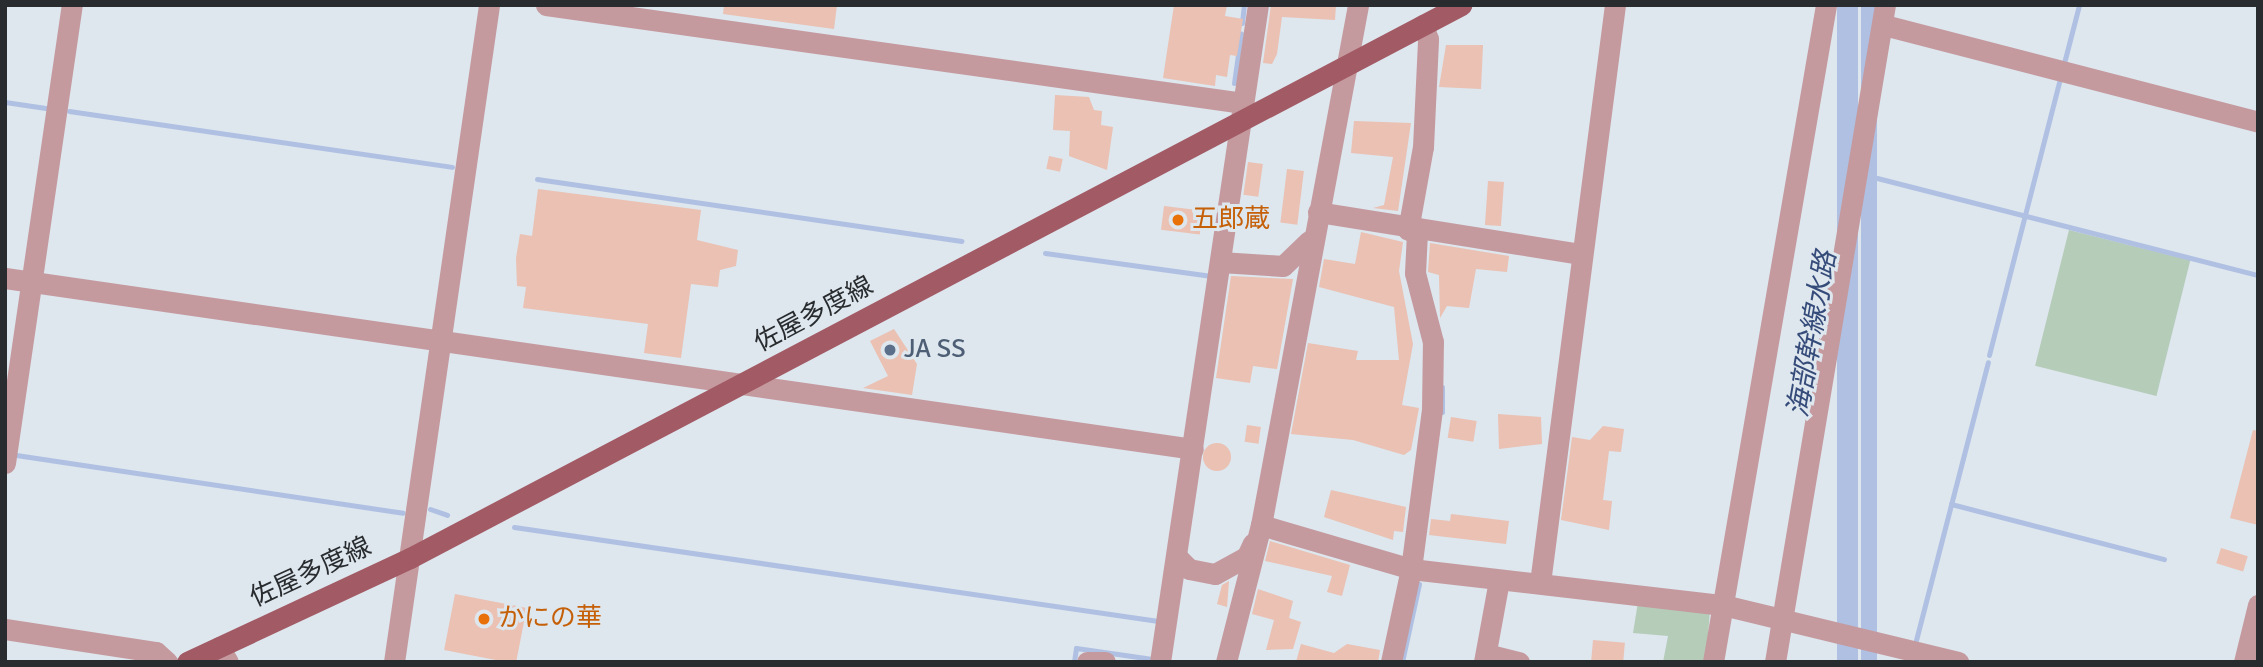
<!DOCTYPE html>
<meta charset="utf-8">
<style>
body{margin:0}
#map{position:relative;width:2263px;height:667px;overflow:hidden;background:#dee6ee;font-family:Signika,"Noto Sans JP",sans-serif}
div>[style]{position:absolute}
.green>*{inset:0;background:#b5ccb9;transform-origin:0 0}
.water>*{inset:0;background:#afc0e2;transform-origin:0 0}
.stream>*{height:5px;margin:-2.5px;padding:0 2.5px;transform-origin:2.5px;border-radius:2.5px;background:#afc0e2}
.building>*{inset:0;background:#eac1b2;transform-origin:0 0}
.round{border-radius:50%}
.minor>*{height:21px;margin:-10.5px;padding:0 10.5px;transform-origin:10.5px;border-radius:10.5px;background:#c49a9f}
.major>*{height:21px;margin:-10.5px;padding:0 10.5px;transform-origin:10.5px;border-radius:10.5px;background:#a25a65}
.dots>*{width:19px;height:19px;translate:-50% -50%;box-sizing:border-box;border:4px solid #dee6ee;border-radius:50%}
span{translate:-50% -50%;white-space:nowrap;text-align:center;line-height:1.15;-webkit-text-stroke:6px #dee6ee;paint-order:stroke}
.food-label{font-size:26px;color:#c56008}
.left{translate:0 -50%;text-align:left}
.street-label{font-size:26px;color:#282c2f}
.service-label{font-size:26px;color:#4e5e75}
.water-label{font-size:28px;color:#354b79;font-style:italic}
.frame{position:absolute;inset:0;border:7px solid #282c2f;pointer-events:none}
</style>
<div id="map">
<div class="green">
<i style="left:2069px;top:230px;width:125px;height:140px;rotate:14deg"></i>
<i style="clip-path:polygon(1638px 602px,1710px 610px,1706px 662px,1663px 662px,1668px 636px,1633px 633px)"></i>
</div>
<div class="water">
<i style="left:1837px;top:5px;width:21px;height:667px"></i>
<i style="left:1861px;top:5px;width:16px;height:667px"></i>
</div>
<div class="stream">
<i style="left:1242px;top:23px;width:18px;rotate:-84deg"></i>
<i style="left:2063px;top:67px;width:64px;rotate:-75.5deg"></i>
<i style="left:1234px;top:83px;width:50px;rotate:-82deg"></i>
<i style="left:5px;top:102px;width:41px;rotate:8.3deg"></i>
<i style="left:69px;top:111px;width:387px;rotate:8.3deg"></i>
<i style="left:1877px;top:178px;width:393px;rotate:14.3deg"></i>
<i style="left:537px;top:179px;width:429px;rotate:8.3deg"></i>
<i style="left:1045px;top:253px;width:168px;rotate:7.9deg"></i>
<i style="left:1989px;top:355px;width:289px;rotate:-75.6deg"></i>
<i style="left:1442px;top:412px;width:25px;rotate:-90deg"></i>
<i style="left:16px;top:455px;width:391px;rotate:8.5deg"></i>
<i style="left:1951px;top:504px;width:220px;rotate:14.5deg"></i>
<i style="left:430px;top:509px;width:18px;rotate:19deg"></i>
<i style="left:514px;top:527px;width:651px;rotate:8.3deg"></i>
<i style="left:1915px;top:644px;width:291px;rotate:-75.5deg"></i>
<i style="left:1074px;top:662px;width:14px;rotate:-82deg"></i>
<i style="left:1076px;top:648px;width:77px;rotate:8.2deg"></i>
<i style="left:1402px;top:662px;width:80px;rotate:-77.7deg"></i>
</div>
<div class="building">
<i style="clip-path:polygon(724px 5px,837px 5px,834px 29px,723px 14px)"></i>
<i style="clip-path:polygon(1174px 5px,1227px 5px,1225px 16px,1243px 19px,1237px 56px,1230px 55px,1227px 77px,1216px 75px,1215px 86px,1163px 78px)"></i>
<i style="clip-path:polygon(1271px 5px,1336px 5px,1335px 20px,1282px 17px,1277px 54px,1272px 64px,1263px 63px)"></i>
<i style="clip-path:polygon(1446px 45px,1483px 45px,1481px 89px,1439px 87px)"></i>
<i style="clip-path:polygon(1055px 95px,1089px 97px,1094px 110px,1102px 111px,1101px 125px,1113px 127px,1107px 170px,1069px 156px,1070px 131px,1053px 130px)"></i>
<i style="clip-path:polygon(1354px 121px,1411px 123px,1398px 211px,1373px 208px,1384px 205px,1393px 157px,1351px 153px)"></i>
<i style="left:1049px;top:156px;width:14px;height:13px;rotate:12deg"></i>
<i style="left:1248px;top:162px;width:15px;height:33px;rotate:8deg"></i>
<i style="left:1287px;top:169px;width:17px;height:54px;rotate:7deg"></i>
<i style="left:1488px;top:181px;width:16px;height:44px;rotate:4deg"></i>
<i style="clip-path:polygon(538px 189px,701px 210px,697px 240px,738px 250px,736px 266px,720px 270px,718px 287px,691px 284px,681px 358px,644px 353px,648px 324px,523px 308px,526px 287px,517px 286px,516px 258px,520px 234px,532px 236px)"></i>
<i style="left:1164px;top:206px;width:39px;height:24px;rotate:7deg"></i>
<i style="clip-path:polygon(1361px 232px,1403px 242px,1399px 271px,1413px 344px,1402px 405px,1419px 408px,1411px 450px,1404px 455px,1353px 440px,1291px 434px,1308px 343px,1358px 351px,1356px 360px,1399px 360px,1394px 307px,1319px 287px,1324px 259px,1355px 264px)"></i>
<i style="clip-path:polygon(1430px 243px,1509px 256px,1507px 272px,1476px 269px,1469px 308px,1447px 306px,1440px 318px,1439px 275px,1428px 272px)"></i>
<i style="clip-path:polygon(1231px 276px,1293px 279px,1277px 369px,1253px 366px,1250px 383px,1216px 378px)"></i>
<i style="clip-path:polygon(894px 329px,917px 364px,912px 395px,863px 388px,888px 376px,870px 341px)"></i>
<i style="clip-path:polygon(1498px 414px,1541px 417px,1542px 444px,1499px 449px)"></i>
<i style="left:1451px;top:417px;width:26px;height:21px;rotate:9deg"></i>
<i style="left:1247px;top:425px;width:14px;height:17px;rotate:8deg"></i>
<i style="clip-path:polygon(1603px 426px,1624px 429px,1621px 452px,1609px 451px,1603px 500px,1612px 501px,1609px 530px,1561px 520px,1572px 437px,1590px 440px)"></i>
<i style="clip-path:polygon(2253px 430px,2258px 431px,2258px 525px,2230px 518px)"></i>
<i class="round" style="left:1203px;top:443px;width:28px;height:28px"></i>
<i style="clip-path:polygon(1331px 490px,1406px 507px,1403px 532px,1394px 531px,1393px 540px,1324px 517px)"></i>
<i style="clip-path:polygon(1451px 514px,1509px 521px,1506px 544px,1429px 535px,1431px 519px,1450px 521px)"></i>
<i style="clip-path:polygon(1270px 541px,1350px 565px,1342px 596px,1327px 592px,1332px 576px,1265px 561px)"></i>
<i style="left:2221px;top:548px;width:28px;height:16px;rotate:17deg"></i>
<i style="clip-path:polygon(1229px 581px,1227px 607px,1217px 604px,1222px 585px)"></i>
<i style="clip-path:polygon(1258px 589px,1293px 601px,1289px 618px,1301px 622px,1293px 649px,1266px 650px,1274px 620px,1252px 614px)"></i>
<i style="left:455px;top:594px;width:73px;height:57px;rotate:11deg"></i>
<i style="left:1593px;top:640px;width:32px;height:21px;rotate:5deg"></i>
<i style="clip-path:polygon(1301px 644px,1334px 653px,1347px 644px,1380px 650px,1378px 662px,1296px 662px)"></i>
</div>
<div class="minor">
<i style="left:546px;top:5px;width:704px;rotate:8deg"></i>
<i style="left:1884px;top:25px;width:386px;rotate:14.5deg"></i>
<i style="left:1318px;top:212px;width:265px;rotate:9.1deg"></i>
<i style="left:1408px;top:230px;width:84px;rotate:-79.8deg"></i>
<i style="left:1423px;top:147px;width:108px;rotate:-87.3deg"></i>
<i style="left:1428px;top:39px;width:15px;rotate:-110deg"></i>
<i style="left:1220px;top:262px;width:63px;rotate:3.6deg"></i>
<i style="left:1283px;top:266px;width:36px;rotate:-44deg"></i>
<i style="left:5px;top:278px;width:1200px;rotate:8.19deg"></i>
<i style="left:5px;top:463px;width:463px;rotate:-81.7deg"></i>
<i style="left:1261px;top:525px;width:156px;rotate:16.3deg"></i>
<i style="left:1411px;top:569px;width:314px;rotate:6.6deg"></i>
<i style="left:1723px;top:605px;width:242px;rotate:13.6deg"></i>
<i style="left:1179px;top:559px;width:14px;rotate:45deg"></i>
<i style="left:1189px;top:569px;width:26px;rotate:11deg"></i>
<i style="left:1215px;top:574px;width:37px;rotate:-29deg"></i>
<i style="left:1247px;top:556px;width:14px;rotate:-65deg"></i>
<i style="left:1540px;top:583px;width:583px;rotate:-82.61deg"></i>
<i style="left:5px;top:629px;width:153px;rotate:8.7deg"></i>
<i style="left:156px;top:652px;width:15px;rotate:42deg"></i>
<i style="left:219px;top:647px;width:17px;rotate:59deg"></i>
<i style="left:1486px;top:654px;width:34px;rotate:14deg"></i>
<i style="left:394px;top:662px;width:664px;rotate:-81.77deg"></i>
<i style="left:1087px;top:662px;width:18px"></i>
<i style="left:1160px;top:662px;width:664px;rotate:-81.52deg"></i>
<i style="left:1226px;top:662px;width:141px;rotate:-75.7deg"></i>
<i style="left:1261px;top:525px;width:529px;rotate:-79.43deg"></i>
<i style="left:1391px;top:662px;width:95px;rotate:-77.9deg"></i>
<i style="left:1411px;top:569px;width:160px;rotate:-82.5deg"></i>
<i style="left:1432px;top:410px;width:68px;rotate:-89.2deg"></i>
<i style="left:1433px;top:342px;width:71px;rotate:-104.6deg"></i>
<i style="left:1415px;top:273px;width:41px;rotate:-87.2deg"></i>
<i style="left:1484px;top:662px;width:83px;rotate:-79.6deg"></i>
<i style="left:1713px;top:662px;width:667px;rotate:-80.24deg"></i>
<i style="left:1775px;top:662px;width:666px;rotate:-80.5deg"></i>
<i style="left:2244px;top:662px;width:59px;rotate:-76.2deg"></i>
</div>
<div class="major">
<i style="left:187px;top:662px;width:246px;rotate:-25deg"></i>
<i style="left:410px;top:558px;width:1188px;rotate:-27.75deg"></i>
</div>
<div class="dots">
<i style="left:1178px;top:220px;background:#e8710a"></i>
<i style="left:890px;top:350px;background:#5c6f8a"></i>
<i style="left:484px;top:619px;background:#e8710a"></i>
</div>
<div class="food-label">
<span class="left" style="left:1192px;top:220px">五郎蔵</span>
<span class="left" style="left:498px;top:619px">かにの華</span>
</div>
<div class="street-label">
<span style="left:814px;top:315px;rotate:-28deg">佐屋多度線</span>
<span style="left:311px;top:573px;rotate:-25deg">佐屋多度線</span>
</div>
<div class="service-label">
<span class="left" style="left:904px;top:350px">JA SS</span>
</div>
<div class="water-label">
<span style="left:1812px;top:334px;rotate:-80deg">海部幹線水路</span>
</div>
<div class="frame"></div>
</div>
